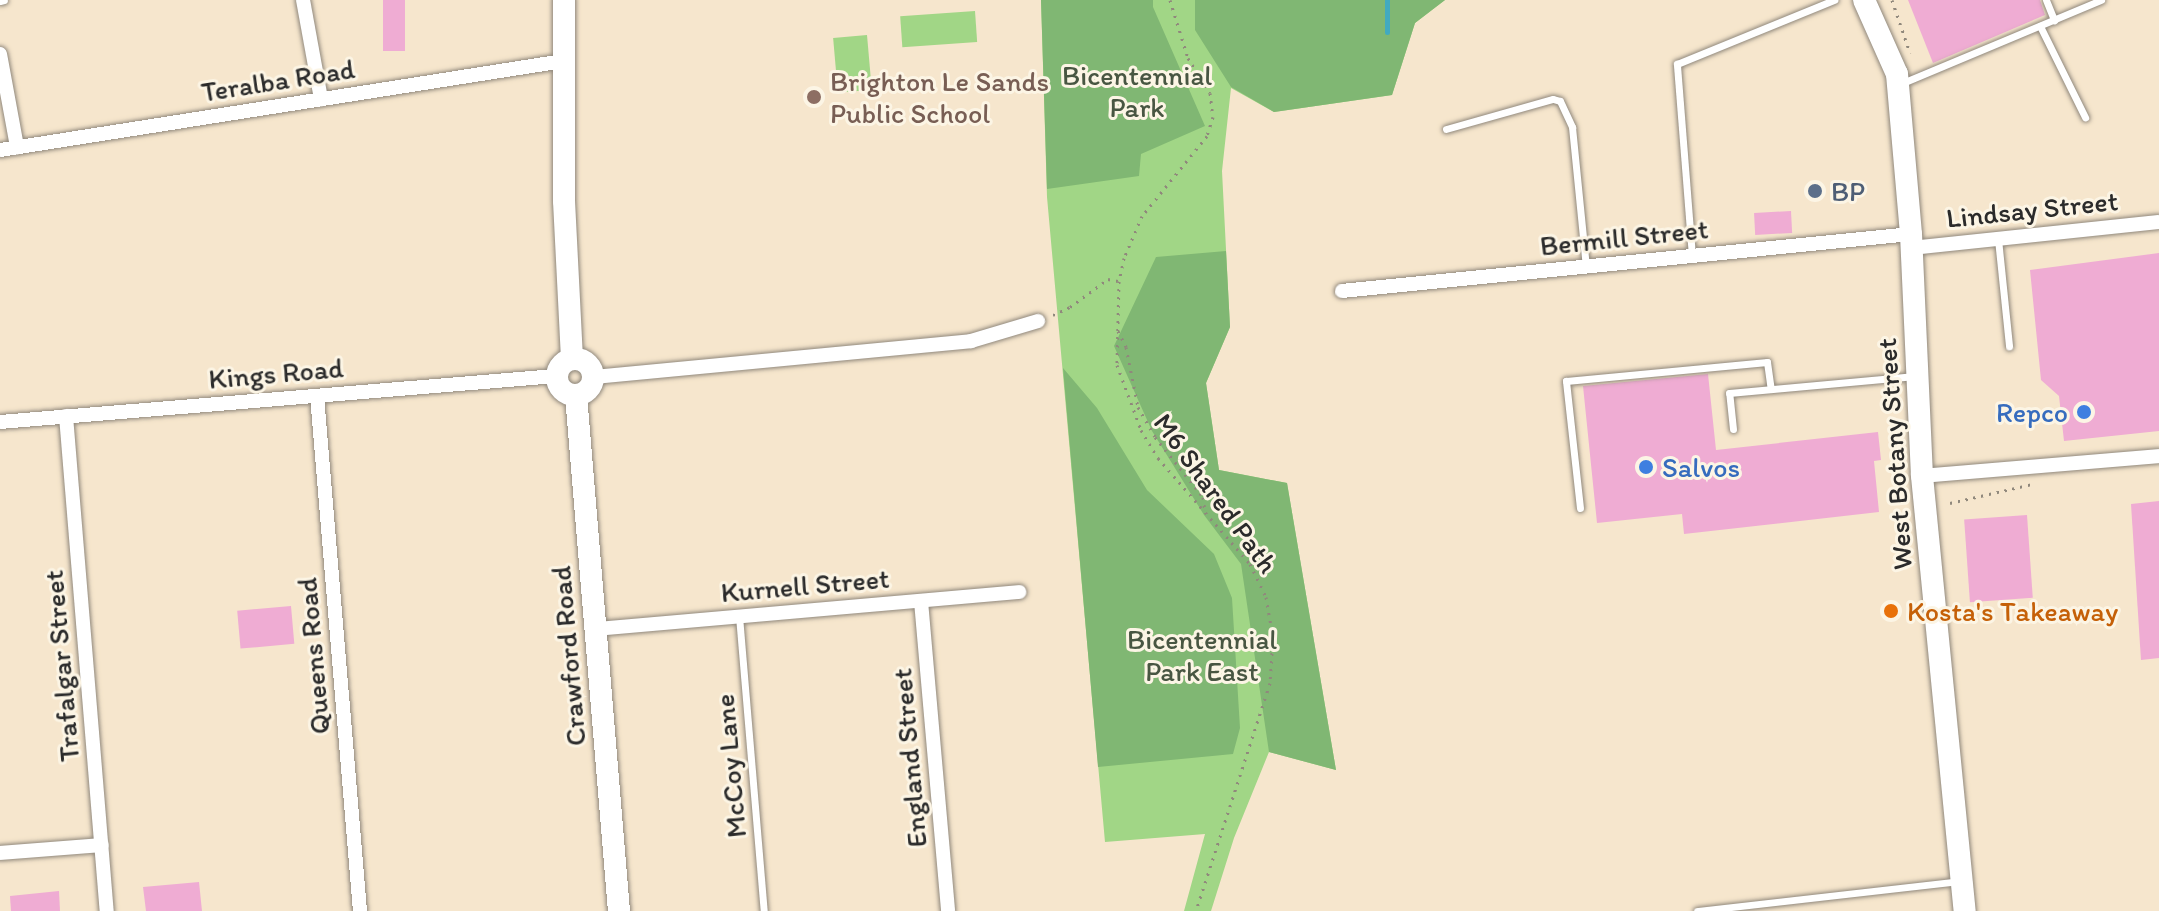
<!DOCTYPE html>
<style>
body{margin:0}
#map{position:relative;width:2159px;height:911px;overflow:hidden;background:#f6e6cd;font-family:Itim,sans-serif}
div>[style]{position:absolute}
.green>*{inset:0;background:#a1d686;transform-origin:0 0}
.forest>*{inset:0;background:#80b773}
.stream>*{height:5px;margin:-2.5px;padding:0 2.5px;transform-origin:2.5px;border-radius:2.5px;background:#41aac0}
.building>*{inset:0;background:#efacd3;transform-origin:0 0}
.path>*{height:3px;margin-top:-1.5px;transform-origin:0;background:repeating-linear-gradient(90deg,#90887c 0 2px,transparent 0 8px)}
.roads{filter:drop-shadow(0 0 2px #90887c) drop-shadow(0 0 2px #90887c)}
.lane>*{height:7px;margin:-3.5px;padding:0 3.5px;transform-origin:3.5px;border-radius:3.5px;background:#fff}
.street>*{height:14px;margin:-7px;padding:0 7px;transform-origin:7px;border-radius:7px;background:#fff}
.secondary>*{height:22px;margin:-11px;padding:0 11px;transform-origin:11px;border-radius:11px;background:#fff}
.secondary>.ring{margin:-11px;padding:0;box-sizing:content-box;background:none;border:22px solid #fff;border-radius:50%}
.dots>*{width:22px;height:22px;translate:-50% -50%;box-sizing:border-box;border:4px solid #fcf5e5;border-radius:50%}
span{translate:-50% -50%;white-space:nowrap;text-align:center;line-height:1.15;-webkit-text-stroke:6px #fcf5e5;paint-order:stroke}
.park-label{font-size:28px;color:#485642}
.street-label{font-size:28px;color:#2b2b2b}
.education-label{font-size:28px;color:#785e54}
.left{translate:0 -50%;text-align:left}
.service-label{font-size:28px;color:#4e5e75}
.shop-label{font-size:28px;color:#366cbe}
.right{translate:-100% -50%;text-align:right}
.food-label{font-size:28px;color:#c56008}
</style>
<div id="map">
<div class="green">
<i style="clip-path:polygon(1041px 0,1445px 0,1415px 23px,1392px 95px,1274px 112px,1231px 88px,1222px 171px,1230px 327px,1206px 383px,1219px 470px,1287px 483px,1336px 770px,1269px 752px,1234px 838px,1211px 911px,1184px 911px,1205px 834px,1105px 842px,1047px 197px)"></i>
<i style="left:975px;top:11px;width:31px;height:75px;rotate:86deg"></i>
<i style="left:867px;top:35px;width:55px;height:34px;rotate:85deg"></i>
</div>
<div class="forest">
<i style="clip-path:polygon(1041px 0,1153px 0,1153px 7px,1205px 126px,1141px 154px,1139px 176px,1047px 189px)"></i>
<i style="clip-path:polygon(1195px 0,1445px 0,1415px 23px,1392px 95px,1274px 112px,1231px 87px,1195px 30px)"></i>
<i style="clip-path:polygon(1226px 251px,1230px 327px,1206px 383px,1219px 470px,1287px 483px,1336px 770px,1269px 752px,1241px 564px,1204px 515px,1152px 431px,1114px 346px,1156px 257px)"></i>
<i style="clip-path:polygon(1063px 368px,1097px 408px,1147px 490px,1214px 554px,1232px 598px,1240px 728px,1233px 754px,1098px 767px)"></i>
</div>
<div class="stream">
<i style="left:1387px;top:0;width:32px;rotate:90deg"></i>
</div>
<div class="building">
<i style="left:383px;top:0;width:22px;height:51px"></i>
<i style="clip-path:polygon(1908px 0,2040px 0,2045px 15px,1933px 63px)"></i>
<i style="left:1791px;top:211px;width:22px;height:37px;rotate:87deg"></i>
<i style="clip-path:polygon(2159px 253px,2159px 431px,2064px 441px,2059px 396px,2041px 380px,2030px 270px)"></i>
<i style="clip-path:polygon(1708px 374px,1716px 450px,1878px 432px,1881px 460px,1874px 461px,1879px 512px,1684px 534px,1682px 514px,1597px 523px,1583px 386px)"></i>
<i style="clip-path:polygon(2159px 501px,2159px 658px,2141px 660px,2131px 504px)"></i>
<i style="left:2027px;top:515px;width:83px;height:63px;rotate:86deg"></i>
<i style="left:291px;top:606px;width:38px;height:54px;rotate:85deg"></i>
<i style="clip-path:polygon(199px 882px,202px 911px,146px 911px,143px 887px)"></i>
<i style="clip-path:polygon(59px 891px,60px 911px,11px 911px,10px 896px)"></i>
</div>
<div class="path">
<i style="left:1170px;top:0;width:61px;rotate:72.8deg"></i>
<i style="left:1188px;top:58px;width:41px;rotate:57.8deg"></i>
<i style="left:1210px;top:93px;width:24px;rotate:83deg"></i>
<i style="left:1213px;top:117px;width:20px;rotate:108deg"></i>
<i style="left:1207px;top:136px;width:103px;rotate:129.1deg"></i>
<i style="left:1142px;top:216px;width:46px;rotate:113.2deg"></i>
<i style="left:1124px;top:258px;width:24px;rotate:102deg"></i>
<i style="left:1119px;top:281px;width:84px;rotate:91.4deg"></i>
<i style="left:1117px;top:365px;width:69px;rotate:69.7deg"></i>
<i style="left:1141px;top:430px;width:33px;rotate:59deg"></i>
<i style="left:1158px;top:458px;width:140px;rotate:49deg"></i>
<i style="left:1250px;top:564px;width:37px;rotate:64deg"></i>
<i style="left:1266px;top:597px;width:41px;rotate:80.1deg"></i>
<i style="left:1273px;top:637px;width:46px;rotate:93.7deg"></i>
<i style="left:1270px;top:683px;width:240px;rotate:108deg"></i>
<i style="left:1892px;top:0;width:56px;rotate:71.2deg"></i>
<i style="left:1053px;top:315px;width:19px;rotate:-25deg"></i>
<i style="left:1070px;top:307px;width:47px;rotate:-36.4deg"></i>
<i style="left:1108px;top:279px;width:10px;rotate:11deg"></i>
<i style="left:1118px;top:331px;width:18px;rotate:63deg"></i>
<i style="left:1126px;top:347px;width:61px;rotate:78.7deg"></i>
<i style="left:1138px;top:407px;width:34px;rotate:60deg"></i>
<i style="left:1155px;top:437px;width:77px;rotate:51.3deg"></i>
<i style="left:1203px;top:497px;width:14px;rotate:82deg"></i>
<i style="left:1950px;top:503px;width:84px;rotate:-13deg"></i>
</div>
<div class="roads">
<div class="lane">
<i style="left:2046px;top:0;width:22px;rotate:68deg"></i>
<i style="left:0;top:1px;width:4px;rotate:-14deg"></i>
<i style="left:2040px;top:26px;width:102px;rotate:63.7deg"></i>
<i style="left:1900px;top:84px;width:218px;rotate:-22.7deg"></i>
<i style="left:1446px;top:129px;width:111px;rotate:-15.7deg"></i>
<i style="left:1553px;top:99px;width:7px;rotate:16deg"></i>
<i style="left:1560px;top:101px;width:29px;rotate:65deg"></i>
<i style="left:1572px;top:127px;width:141px;rotate:84.3deg"></i>
<i style="left:1998px;top:239px;width:108px;rotate:84.1deg"></i>
<i style="left:1692px;top:256px;width:193px;rotate:-94.5deg"></i>
<i style="left:1677px;top:64px;width:170px;rotate:-22.2deg"></i>
<i style="left:1733px;top:429px;width:36px;rotate:-96deg"></i>
<i style="left:1729px;top:393px;width:187px;rotate:-5.2deg"></i>
<i style="left:1580px;top:508px;width:128px;rotate:-96.3deg"></i>
<i style="left:1566px;top:381px;width:202px;rotate:-5.4deg"></i>
<i style="left:1767px;top:362px;width:27px;rotate:82deg"></i>
<i style="left:739px;top:616px;width:296px;rotate:85.2deg"></i>
<i style="left:1697px;top:911px;width:265px;rotate:-6.5deg"></i>
</div>
<div class="street">
<i style="left:303px;top:0;width:101px;rotate:79.7deg"></i>
<i style="left:0;top:54px;width:95px;rotate:79.6deg"></i>
<i style="left:0;top:150px;width:570px;rotate:-8.98deg"></i>
<i style="left:1911px;top:248px;width:249px;rotate:-6deg"></i>
<i style="left:1342px;top:291px;width:572px;rotate:-5.72deg"></i>
<i style="left:593px;top:377px;width:380px;rotate:-5.4deg"></i>
<i style="left:971px;top:341px;width:70px;rotate:-16.6deg"></i>
<i style="left:317px;top:396px;width:517px;rotate:85.23deg"></i>
<i style="left:66px;top:416px;width:497px;rotate:85.3deg"></i>
<i style="left:0;top:422px;width:558px;rotate:-4.73deg"></i>
<i style="left:1922px;top:476px;width:238px;rotate:-4.8deg"></i>
<i style="left:921px;top:601px;width:311px;rotate:85deg"></i>
<i style="left:596px;top:629px;width:425px;rotate:-5deg"></i>
<i style="left:0;top:853px;width:102px;rotate:-4.5deg"></i>
</div>
<div class="secondary">
<i style="left:564px;top:0;width:201px;rotate:90deg"></i>
<i style="left:564px;top:201px;width:157px;rotate:87.1deg"></i>
<i style="left:1864px;top:0;width:81px;rotate:66deg"></i>
<i style="left:1897px;top:74px;width:161px;rotate:85deg"></i>
<i style="left:1911px;top:234px;width:242px;rotate:87.4deg"></i>
<i style="left:1922px;top:476px;width:437px;rotate:84.4deg"></i>
<i class="ring" style="left:557px;top:359px;width:14px;height:14px"></i>
<i style="left:576px;top:395px;width:518px;rotate:85.24deg"></i>
</div>
</div>
<div class="dots">
<i style="left:814px;top:97px;background:#8d6e63"></i>
<i style="left:1815px;top:191px;background:#5c6f8a"></i>
<i style="left:2084px;top:412px;background:#3f7fe0"></i>
<i style="left:1646px;top:467px;background:#3f7fe0"></i>
<i style="left:1891px;top:611px;background:#e8710a"></i>
</div>
<div class="park-label">
<span style="left:1137px;top:91px">Bicentennial<br>Park</span>
<span style="left:1202px;top:655px">Bicentennial<br>Park East</span>
</div>
<div class="street-label">
<span style="left:278px;top:80px;rotate:-9deg">Teralba Road</span>
<span style="left:2032px;top:209px;rotate:-6deg">Lindsay Street</span>
<span style="left:1624px;top:237px;rotate:-6deg">Bermill Street</span>
<span style="left:276px;top:373px;rotate:-5deg">Kings Road</span>
<span style="left:1894px;top:454px;rotate:-94deg">West Botany Street</span>
<span style="left:1216px;top:493px;rotate:54deg">M6 Shared Path</span>
<span style="left:805px;top:585px;rotate:-5deg">Kurnell Street</span>
<span style="left:313px;top:656px;rotate:-95deg">Queens Road</span>
<span style="left:568px;top:656px;rotate:-95deg">Crawford Road</span>
<span style="left:61px;top:666px;rotate:-95deg">Trafalgar Street</span>
<span style="left:909px;top:758px;rotate:-95deg">England Street</span>
<span style="left:730px;top:766px;rotate:-95deg">McCoy Lane</span>
</div>
<div class="education-label">
<span class="left" style="left:830px;top:97px">Brighton Le Sands<br>Public School</span>
</div>
<div class="service-label">
<span class="left" style="left:1831px;top:191px">BP</span>
</div>
<div class="shop-label">
<span class="right" style="left:2068px;top:412px">Repco</span>
<span class="left" style="left:1662px;top:467px">Salvos</span>
</div>
<div class="food-label">
<span class="left" style="left:1907px;top:611px">Kosta's Takeaway</span>
</div>
</div>
